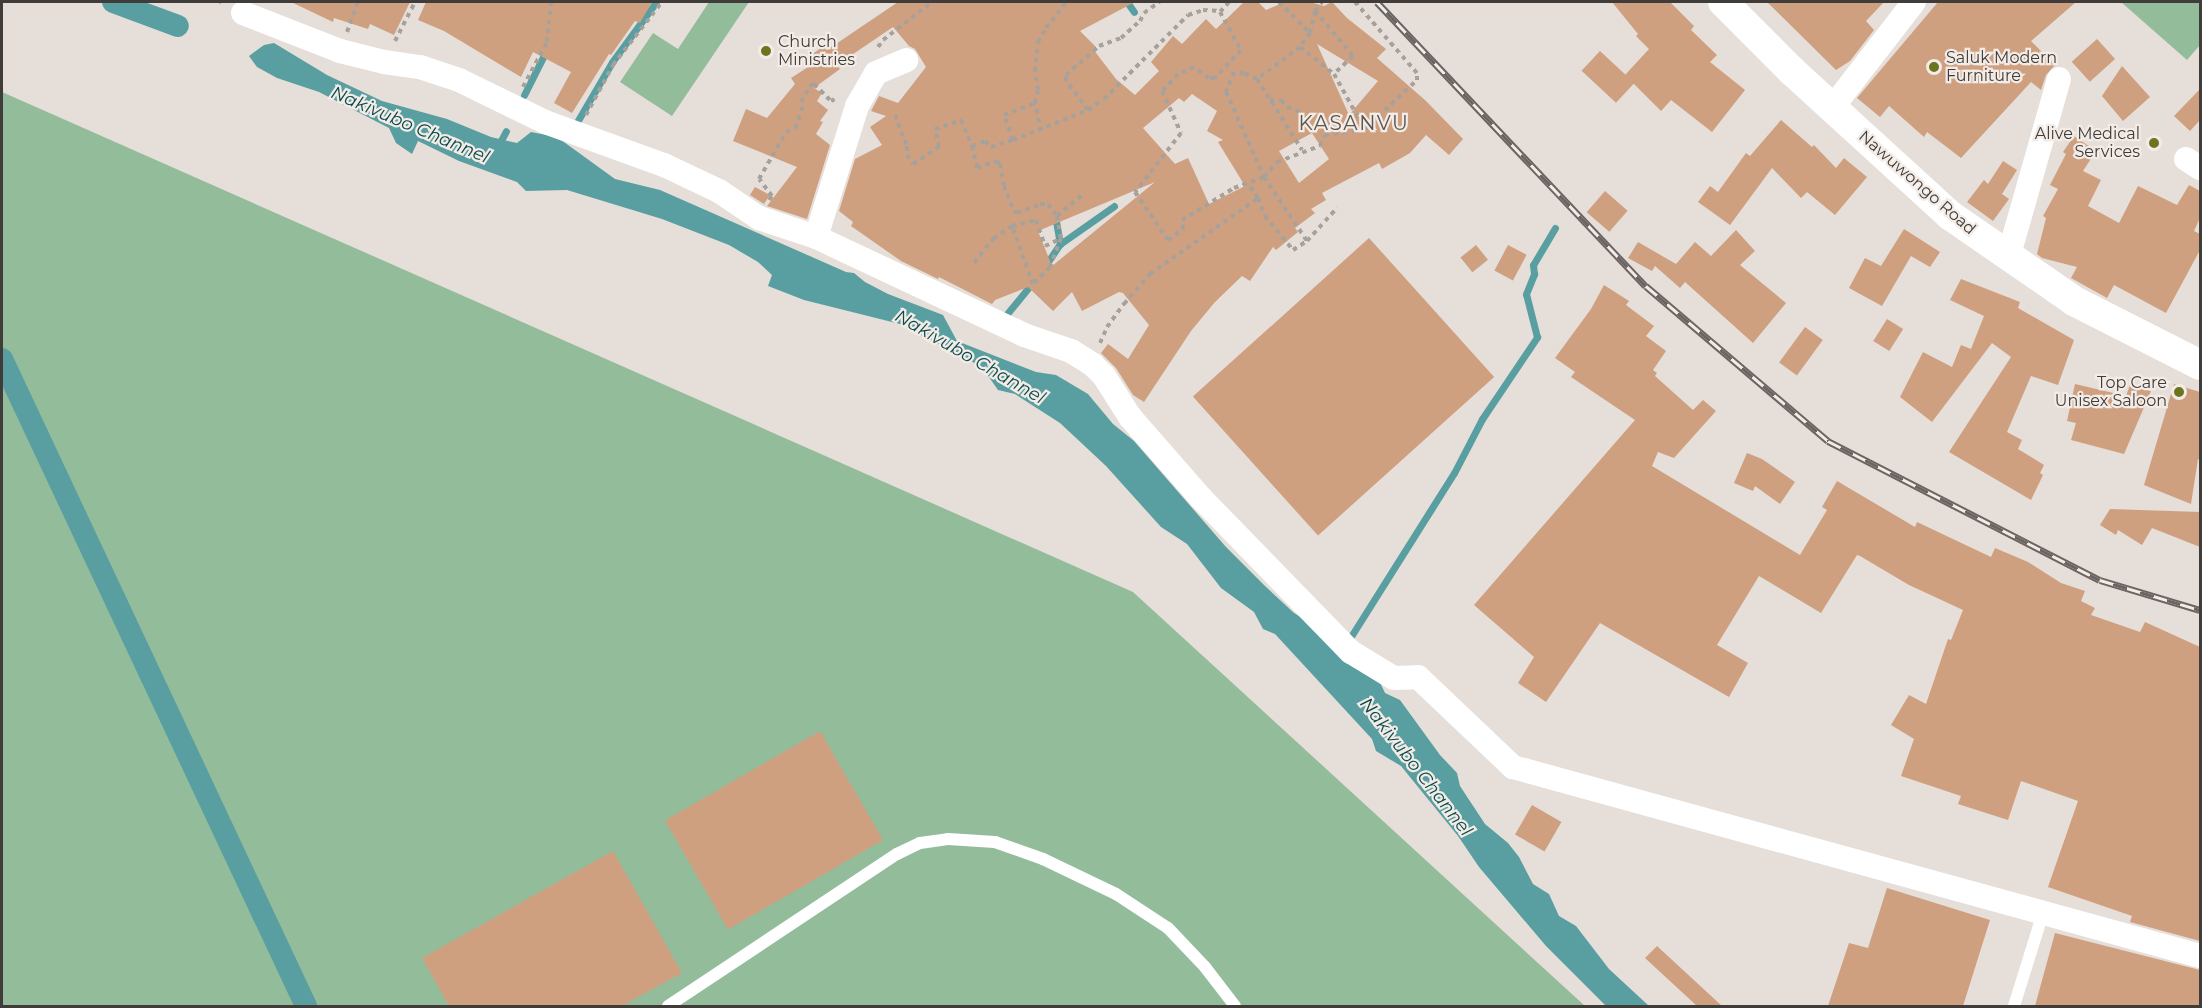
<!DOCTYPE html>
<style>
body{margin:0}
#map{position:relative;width:2202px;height:1008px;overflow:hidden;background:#e6ded8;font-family:Montserrat,sans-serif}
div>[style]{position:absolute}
.green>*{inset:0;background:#93bc9b}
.water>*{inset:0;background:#599fa1}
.stream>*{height:7px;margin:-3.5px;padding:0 3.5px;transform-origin:3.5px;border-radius:3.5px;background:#599fa1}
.canal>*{height:22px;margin:-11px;padding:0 11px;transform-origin:11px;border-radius:11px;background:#599fa1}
.building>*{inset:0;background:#cea080;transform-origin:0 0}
.path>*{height:4px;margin-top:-2px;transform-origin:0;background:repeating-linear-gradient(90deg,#a7a19c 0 4.5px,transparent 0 9px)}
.service>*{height:12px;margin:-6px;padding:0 6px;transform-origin:6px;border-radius:6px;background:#fff}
.minor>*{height:24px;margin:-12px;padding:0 12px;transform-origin:12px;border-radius:12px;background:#fff}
.tertiary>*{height:30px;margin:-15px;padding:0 15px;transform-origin:15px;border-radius:15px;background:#fff}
.rail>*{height:7px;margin-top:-3.5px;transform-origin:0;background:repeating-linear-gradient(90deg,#f3ebe5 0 14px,#6a6562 0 28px);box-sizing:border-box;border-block:2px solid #6a6562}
.dots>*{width:16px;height:16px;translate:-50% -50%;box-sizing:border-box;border:3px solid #f3ebe5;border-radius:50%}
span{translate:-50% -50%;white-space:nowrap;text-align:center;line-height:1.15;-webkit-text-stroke:4.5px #f3ebe5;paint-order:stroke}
.poi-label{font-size:16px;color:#3f3c3a}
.left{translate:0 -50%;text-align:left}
.right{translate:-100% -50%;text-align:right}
.street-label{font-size:16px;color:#3f3c3a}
.water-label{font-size:18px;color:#0b4b4e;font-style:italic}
.quarter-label{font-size:20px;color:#5d5652;letter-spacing:1.5px}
.frame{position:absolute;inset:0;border:3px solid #3f3c3a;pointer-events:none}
</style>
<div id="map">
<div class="green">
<i style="clip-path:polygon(709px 2px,749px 2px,672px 116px,620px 82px,653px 33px,678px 49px)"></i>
<i style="clip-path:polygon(2121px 2px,2200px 2px,2200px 45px,2187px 60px)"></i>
<i style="clip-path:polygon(2px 92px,1133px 592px,1585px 1006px,2px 1006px)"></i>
</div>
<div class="water">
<i style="clip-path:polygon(274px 43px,327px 75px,382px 101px,447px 119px,491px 137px,517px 143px,531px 132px,557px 137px,615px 179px,660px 190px,846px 272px,854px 273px,865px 282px,888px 294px,943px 315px,957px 341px,1036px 372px,1056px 375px,1088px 394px,1113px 424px,1134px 441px,1226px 547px,1265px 586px,1294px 613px,1329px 634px,1376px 674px,1385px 693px,1400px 700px,1440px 755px,1457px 773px,1460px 786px,1485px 824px,1508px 843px,1519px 857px,1533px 884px,1549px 894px,1559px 916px,1576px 926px,1609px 969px,1649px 1006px,1606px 1006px,1546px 946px,1479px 867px,1458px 836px,1401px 766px,1376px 751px,1372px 739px,1275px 634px,1263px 629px,1254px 612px,1221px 588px,1187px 544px,1161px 527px,1106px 466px,1060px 423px,1015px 394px,998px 390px,982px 367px,900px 324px,804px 300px,768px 286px,772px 275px,758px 262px,729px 245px,662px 219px,567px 190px,526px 191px,517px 182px,459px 161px,418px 141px,412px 154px,396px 143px,389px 128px,319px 92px,277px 78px,257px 67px,249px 56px,264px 45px)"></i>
</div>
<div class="stream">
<i style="left:1127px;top:2px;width:12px;rotate:55deg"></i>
<i style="left:524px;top:95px;width:51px;rotate:-63.4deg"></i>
<i style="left:577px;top:122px;width:69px;rotate:-59.7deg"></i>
<i style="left:612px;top:62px;width:74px;rotate:-53.7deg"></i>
<i style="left:497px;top:148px;width:19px;rotate:-62deg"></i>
<i style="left:1060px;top:244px;width:66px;rotate:-35.1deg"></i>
<i style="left:1045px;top:266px;width:27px;rotate:-56deg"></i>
<i style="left:1060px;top:244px;width:28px;rotate:-100deg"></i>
<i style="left:1002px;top:320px;width:49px;rotate:-50.8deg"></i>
<i style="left:1350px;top:638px;width:195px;rotate:-57.8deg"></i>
<i style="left:1454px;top:473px;width:61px;rotate:-62.6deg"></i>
<i style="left:1482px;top:419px;width:99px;rotate:-56.1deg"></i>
<i style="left:1537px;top:337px;width:44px;rotate:-104.3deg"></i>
<i style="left:1526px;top:294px;width:22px;rotate:-68deg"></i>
<i style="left:1534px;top:274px;width:9px;rotate:-96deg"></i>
<i style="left:1533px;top:265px;width:43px;rotate:-59.3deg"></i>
</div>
<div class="canal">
<i style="left:113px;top:2px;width:69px;rotate:20.3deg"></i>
<i style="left:2px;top:359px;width:715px;rotate:64.83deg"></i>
</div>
<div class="building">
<i style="clip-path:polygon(291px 2px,410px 2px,394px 35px,370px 24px,368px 29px,334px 18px,333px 22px)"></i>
<i style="clip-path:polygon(426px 2px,652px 2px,640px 23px,635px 21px,611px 55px,609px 54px,572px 113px,554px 103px,571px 72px,533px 52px,521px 77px,444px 31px,418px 20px)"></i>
<i style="clip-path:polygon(evenodd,898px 2px,1135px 2px,1080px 31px,1096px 47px,1093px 49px,1116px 79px,1135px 95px,1159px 71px,1151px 62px,1173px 36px,1182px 44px,1206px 19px,1216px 29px,1244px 2px,1258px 2px,1266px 10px,1285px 2px,1310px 2px,1324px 6px,1332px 2px,1347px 18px,1386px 49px,1377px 58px,1426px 101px,1463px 139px,1449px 155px,1426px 135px,1410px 153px,1382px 169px,1379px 163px,1322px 193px,1326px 200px,1311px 209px,1315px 213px,1295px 228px,1298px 232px,1276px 250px,1273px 247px,1250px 281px,1242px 276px,1215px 302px,1191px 331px,1144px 402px,1133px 395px,1116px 368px,1101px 353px,1108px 344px,1128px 359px,1149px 325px,1123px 293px,1119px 292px,1082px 311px,1072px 292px,1053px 311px,1028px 287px,995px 300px,992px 304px,939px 277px,938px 279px,901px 261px,851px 226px,853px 222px,839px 211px,855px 159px,882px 145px,870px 127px,886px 116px,871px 111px,879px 96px,898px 103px,926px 67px,915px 49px,909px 46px,893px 27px,837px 65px,840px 69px,814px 88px,822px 93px,817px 101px,828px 110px,820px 121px,823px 122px,816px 134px,830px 145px,807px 219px,767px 206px,797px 167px,733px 141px,746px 109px,767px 118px,795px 84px,791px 78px,816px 62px,811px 55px,824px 46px,827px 50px,898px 2px,1317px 44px,1378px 81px,1349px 115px,1317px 44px,898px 2px,1192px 94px,1217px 111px,1207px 131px,1223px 140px,1218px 142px,1245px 186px,1209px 204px,1188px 158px,1175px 164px,1143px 128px,1179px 98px,1184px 102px,1192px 94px,898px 2px,1312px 133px,1329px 159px,1299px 183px,1279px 151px,1312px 133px,898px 2px,1155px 182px,1052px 266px,1038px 231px,1155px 182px)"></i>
<i style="clip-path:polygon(1612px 2px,1670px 2px,1694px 26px,1691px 30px,1717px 55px,1710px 62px,1745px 90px,1712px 132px,1671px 100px,1661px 111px,1625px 75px,1649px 49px,1636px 36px,1638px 34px)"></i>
<i style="clip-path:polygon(1767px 2px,1884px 2px,1866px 21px,1874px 30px,1850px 61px,1836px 70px)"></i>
<i style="clip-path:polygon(1938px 2px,2076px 2px,2031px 41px,2055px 65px,2046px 75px,2041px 90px,2031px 82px,1961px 158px,1927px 132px,1924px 137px,1889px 106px,1880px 117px,1857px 98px)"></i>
<i style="left:2097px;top:39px;width:27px;height:34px;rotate:48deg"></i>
<i style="left:1600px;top:51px;width:47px;height:27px;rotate:43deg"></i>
<i style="clip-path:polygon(2122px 66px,2150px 97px,2123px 121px,2102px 96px)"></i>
<i style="clip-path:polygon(2200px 89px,2200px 120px,2190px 131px,2174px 116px)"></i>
<i style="clip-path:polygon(1781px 120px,1812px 147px,1814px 145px,1836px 168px,1844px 158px,1867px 177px,1835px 215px,1807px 192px,1801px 198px,1772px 168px,1730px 225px,1698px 202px,1710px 186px,1718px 192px,1746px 153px,1750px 156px)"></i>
<i style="clip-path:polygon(2074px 136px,2096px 151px,2083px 171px,2101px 180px,2088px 206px,2119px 223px,2138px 186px,2177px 205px,2189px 185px,2200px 191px,2200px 218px,2194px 231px,2200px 234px,2200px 250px,2166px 313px,2114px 285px,2107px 298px,2071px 278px,2077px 267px,2042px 258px,2037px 254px,2046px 218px,2043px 216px,2058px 189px,2050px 185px,2066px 154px,2063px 152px)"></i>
<i style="clip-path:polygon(2003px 161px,2017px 170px,2002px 194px,2009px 199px,1993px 221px,1967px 202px,1984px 180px,1988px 184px)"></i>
<i style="clip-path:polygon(755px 187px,770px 195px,764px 204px,750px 195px)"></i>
<i style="left:1605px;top:191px;width:30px;height:28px;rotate:41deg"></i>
<i style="clip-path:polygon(1904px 229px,1940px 252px,1930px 267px,1911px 256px,1882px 306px,1849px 288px,1865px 258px,1881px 266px)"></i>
<i style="clip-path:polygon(1736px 230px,1755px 251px,1740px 265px,1786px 303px,1753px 343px,1685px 282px,1680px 288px,1655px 266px,1652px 271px,1628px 258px,1638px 242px,1676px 264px,1695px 242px,1711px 256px)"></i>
<i style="left:1369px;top:238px;width:187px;height:237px;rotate:48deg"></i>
<i style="left:1476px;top:245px;width:19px;height:20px;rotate:51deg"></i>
<i style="left:1508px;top:245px;width:21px;height:29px;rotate:28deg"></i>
<i style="clip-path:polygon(1961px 279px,2020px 302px,2018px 308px,2074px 340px,2058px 385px,2031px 376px,2007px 432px,2022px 440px,2018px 449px,2044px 465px,2040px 473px,2043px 475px,2031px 500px,1949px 452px,2011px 357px,1992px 343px,1932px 422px,1900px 397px,1923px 352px,1952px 367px,1961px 345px,1971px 349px,1984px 316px,1950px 300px)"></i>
<i style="clip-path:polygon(1604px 285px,1629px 301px,1626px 305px,1654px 326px,1646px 336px,1666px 351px,1653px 370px,1657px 373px,1655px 376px,1693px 410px,1703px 400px,1716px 411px,1674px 458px,1658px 452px,1652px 466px,1800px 555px,1827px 510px,1822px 507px,1837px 481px,1915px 527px,1917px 522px,1991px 557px,1995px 548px,2028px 562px,2061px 583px,2085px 591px,2081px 601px,2095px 608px,2091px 615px,2140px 632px,2145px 622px,2200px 647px,2200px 941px,2130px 922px,2132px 916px,2048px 887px,2078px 801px,2021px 781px,2008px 820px,1958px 804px,1961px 796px,1901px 776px,1914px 739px,1891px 725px,1909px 695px,1926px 704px,1948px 639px,1951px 640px,1963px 610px,1909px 585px,1860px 556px,1857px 555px,1821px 613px,1759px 576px,1717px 645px,1748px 663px,1729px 697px,1600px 623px,1546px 702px,1518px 683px,1534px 657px,1474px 605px,1635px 420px,1571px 377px,1575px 372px,1555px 358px,1591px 309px)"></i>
<i style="left:1887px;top:319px;width:19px;height:26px;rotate:32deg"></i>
<i style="left:1805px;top:327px;width:22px;height:44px;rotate:36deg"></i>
<i style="clip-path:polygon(2075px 384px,2126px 396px,2130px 385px,2151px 391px,2124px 454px,2071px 440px,2076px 423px,2067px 421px)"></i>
<i style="clip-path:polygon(2174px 384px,2200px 392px,2200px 460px,2198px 459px,2191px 504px,2144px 485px)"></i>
<i style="clip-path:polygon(1747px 453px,1762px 459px,1795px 482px,1780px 504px,1755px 486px,1753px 491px,1734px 483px)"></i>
<i style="clip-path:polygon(2110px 509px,2200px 512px,2200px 547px,2152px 528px,2142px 545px,2118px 530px,2116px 535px,2100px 525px)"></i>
<i style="left:820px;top:731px;width:126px;height:179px;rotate:60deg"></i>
<i style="left:1532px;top:805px;width:34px;height:34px;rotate:30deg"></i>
<i style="clip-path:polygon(613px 851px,682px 973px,622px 1006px,449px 1006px,422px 958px)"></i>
<i style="clip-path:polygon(1887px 888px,1990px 920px,1963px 1006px,1828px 1006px,1849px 943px,1868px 948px)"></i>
<i style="clip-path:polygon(2055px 933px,2200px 970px,2200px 1006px,2035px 1006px)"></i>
<i style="clip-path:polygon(1657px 946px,1722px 1006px,1697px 1006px,1645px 958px)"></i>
</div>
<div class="path">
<i style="left:1229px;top:2px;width:13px;rotate:132deg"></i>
<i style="left:1220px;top:12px;width:43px;rotate:61.1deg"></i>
<i style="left:1241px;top:50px;width:38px;rotate:133deg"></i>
<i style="left:1215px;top:78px;width:6px;rotate:180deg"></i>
<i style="left:1209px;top:78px;width:19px;rotate:-144deg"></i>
<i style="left:1194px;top:67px;width:17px;rotate:156deg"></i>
<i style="left:1178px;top:74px;width:23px;rotate:133deg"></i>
<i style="left:1162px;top:91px;width:46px;rotate:65.7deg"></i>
<i style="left:1181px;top:133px;width:75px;rotate:127.9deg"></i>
<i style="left:1135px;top:192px;width:58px;rotate:55.5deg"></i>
<i style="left:1168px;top:240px;width:19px;rotate:-36deg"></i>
<i style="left:1183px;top:229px;width:9px;rotate:-96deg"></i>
<i style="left:1182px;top:220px;width:61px;rotate:-31.6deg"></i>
<i style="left:1234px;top:188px;width:32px;rotate:-20deg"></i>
<i style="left:1264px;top:177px;width:20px;rotate:-49deg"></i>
<i style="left:1277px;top:162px;width:46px;rotate:-20.4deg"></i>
<i style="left:1320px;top:146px;width:12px;rotate:-66deg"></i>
<i style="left:1325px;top:135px;width:40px;rotate:-8.5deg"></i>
<i style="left:1365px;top:129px;width:71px;rotate:-43.3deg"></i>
<i style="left:1417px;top:80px;width:7px;rotate:-90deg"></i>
<i style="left:1417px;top:73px;width:94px;rotate:-131.1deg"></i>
<i style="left:1279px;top:2px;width:44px;rotate:45deg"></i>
<i style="left:1310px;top:33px;width:17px;rotate:126deg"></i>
<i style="left:1300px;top:47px;width:54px;rotate:143.3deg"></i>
<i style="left:1257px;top:79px;width:84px;rotate:57.6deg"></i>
<i style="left:219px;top:3px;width:1px;rotate:-45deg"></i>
<i style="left:1315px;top:11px;width:59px;rotate:49.8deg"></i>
<i style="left:1353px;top:56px;width:26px;rotate:137deg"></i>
<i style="left:1334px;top:74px;width:62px;rotate:60.9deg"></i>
<i style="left:347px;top:32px;width:32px;rotate:-70deg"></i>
<i style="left:1310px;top:33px;width:23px;rotate:-77deg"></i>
<i style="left:1315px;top:11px;width:11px;rotate:-52deg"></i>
<i style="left:395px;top:41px;width:44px;rotate:-62.9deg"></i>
<i style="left:878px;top:47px;width:9px;rotate:-54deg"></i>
<i style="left:883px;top:40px;width:62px;rotate:-37.8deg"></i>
<i style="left:1300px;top:47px;width:43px;rotate:38.5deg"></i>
<i style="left:1257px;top:79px;width:14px;rotate:-155deg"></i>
<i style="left:1244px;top:73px;width:10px;rotate:-174deg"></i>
<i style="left:1234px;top:72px;width:22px;rotate:112deg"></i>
<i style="left:1226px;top:92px;width:93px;rotate:65.9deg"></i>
<i style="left:1264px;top:177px;width:77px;rotate:56.1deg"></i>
<i style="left:523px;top:87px;width:51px;rotate:-61.9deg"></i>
<i style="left:547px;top:42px;width:40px;rotate:-84.3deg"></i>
<i style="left:1270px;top:100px;width:11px"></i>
<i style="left:1281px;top:100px;width:9px;rotate:49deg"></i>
<i style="left:1287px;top:107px;width:14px;rotate:21deg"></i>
<i style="left:1088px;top:110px;width:36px;rotate:-127deg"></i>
<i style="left:1066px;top:81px;width:6px;rotate:-90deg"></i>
<i style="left:1066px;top:75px;width:44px;rotate:-41.3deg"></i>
<i style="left:1099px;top:46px;width:23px;rotate:-20deg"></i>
<i style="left:1121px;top:38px;width:25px;rotate:-42deg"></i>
<i style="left:1140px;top:21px;width:9px;rotate:-63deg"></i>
<i style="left:1144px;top:13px;width:19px;rotate:-36deg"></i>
<i style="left:586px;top:115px;width:57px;rotate:-61.6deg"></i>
<i style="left:613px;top:65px;width:80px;rotate:-52.1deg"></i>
<i style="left:895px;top:115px;width:33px;rotate:69deg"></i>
<i style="left:907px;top:146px;width:9px;rotate:90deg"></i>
<i style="left:907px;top:155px;width:11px;rotate:56deg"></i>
<i style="left:913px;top:164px;width:31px;rotate:-33deg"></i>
<i style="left:939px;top:147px;width:18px;rotate:-103deg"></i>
<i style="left:935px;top:129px;width:28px;rotate:-19deg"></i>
<i style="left:961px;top:120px;width:28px;rotate:67deg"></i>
<i style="left:972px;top:146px;width:14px;rotate:-21deg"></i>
<i style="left:985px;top:141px;width:8px;rotate:45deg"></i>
<i style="left:991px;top:147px;width:23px;rotate:-18deg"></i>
<i style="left:1013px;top:140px;width:81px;rotate:-21.8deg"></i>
<i style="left:1088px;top:110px;width:19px;rotate:-35deg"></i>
<i style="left:1104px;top:99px;width:119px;rotate:-45deg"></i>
<i style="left:1188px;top:15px;width:16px;rotate:-18deg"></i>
<i style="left:1203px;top:10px;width:18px;rotate:3deg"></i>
<i style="left:1041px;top:131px;width:29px;rotate:-102deg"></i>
<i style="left:1035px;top:103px;width:13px;rotate:-77deg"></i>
<i style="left:1038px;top:90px;width:19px;rotate:-99deg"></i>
<i style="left:1035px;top:71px;width:29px;rotate:-84deg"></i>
<i style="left:1038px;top:42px;width:16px;rotate:-60deg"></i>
<i style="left:1046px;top:28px;width:33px;rotate:-52deg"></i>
<i style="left:1013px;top:140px;width:27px;rotate:-110deg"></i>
<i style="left:1004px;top:115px;width:33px;rotate:-21deg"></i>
<i style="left:972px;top:146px;width:23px;rotate:77deg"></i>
<i style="left:977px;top:168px;width:20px;rotate:-20deg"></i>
<i style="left:996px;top:161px;width:5px;rotate:37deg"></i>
<i style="left:1000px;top:164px;width:22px;rotate:80deg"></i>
<i style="left:1004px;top:186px;width:28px;rotate:69deg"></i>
<i style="left:1014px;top:212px;width:3px;rotate:18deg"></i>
<i style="left:1017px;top:213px;width:25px;rotate:-21deg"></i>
<i style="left:1040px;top:204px;width:8px"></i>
<i style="left:1048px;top:204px;width:15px;rotate:53deg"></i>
<i style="left:1057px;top:216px;width:22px;rotate:80deg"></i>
<i style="left:1061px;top:238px;width:31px;rotate:111deg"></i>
<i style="left:1050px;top:267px;width:24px;rotate:135deg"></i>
<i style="left:1033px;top:284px;width:62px;rotate:-109.9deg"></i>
<i style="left:1012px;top:226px;width:22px;rotate:146deg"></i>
<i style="left:994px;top:238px;width:33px;rotate:129deg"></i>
<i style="left:1258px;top:198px;width:19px;rotate:69deg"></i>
<i style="left:1265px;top:216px;width:44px;rotate:50.5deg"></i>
<i style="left:1293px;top:250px;width:17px;rotate:-33deg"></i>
<i style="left:1307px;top:241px;width:45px;rotate:-47.7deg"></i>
<i style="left:769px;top:200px;width:5px;rotate:-53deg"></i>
<i style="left:772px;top:196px;width:21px;rotate:-127deg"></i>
<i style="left:759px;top:179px;width:54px;rotate:-60.1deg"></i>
<i style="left:786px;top:132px;width:10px;rotate:-24deg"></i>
<i style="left:795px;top:128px;width:18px;rotate:-68deg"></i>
<i style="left:802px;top:111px;width:9px;rotate:-96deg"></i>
<i style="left:801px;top:102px;width:20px;rotate:-60deg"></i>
<i style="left:811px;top:85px;width:3px;rotate:-18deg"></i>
<i style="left:814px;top:84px;width:24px;rotate:45deg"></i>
<i style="left:831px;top:101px;width:4px;rotate:-27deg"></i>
<i style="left:1057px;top:216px;width:34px;rotate:-40deg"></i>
<i style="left:1012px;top:226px;width:25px;rotate:-14deg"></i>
<i style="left:1036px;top:220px;width:28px;rotate:71deg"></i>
<i style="left:1045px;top:246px;width:17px;rotate:-25deg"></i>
<i style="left:1100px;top:343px;width:17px;rotate:-66deg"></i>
<i style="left:1107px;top:327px;width:29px;rotate:-54deg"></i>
<i style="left:1124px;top:304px;width:40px;rotate:-49deg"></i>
<i style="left:1150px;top:274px;width:132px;rotate:-35.1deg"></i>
<i style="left:1258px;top:198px;width:18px;rotate:-124deg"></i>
</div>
<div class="service">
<i style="left:668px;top:1006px;width:275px;rotate:-33.6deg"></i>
<i style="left:897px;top:854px;width:25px;rotate:-26deg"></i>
<i style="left:920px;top:843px;width:28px;rotate:-8deg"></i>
<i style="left:948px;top:839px;width:47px;rotate:3.7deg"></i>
<i style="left:995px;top:842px;width:51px;rotate:19.5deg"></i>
<i style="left:1043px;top:859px;width:81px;rotate:25.6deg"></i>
<i style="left:1116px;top:894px;width:62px;rotate:33.2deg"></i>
<i style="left:1168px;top:928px;width:54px;rotate:46.5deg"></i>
<i style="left:1205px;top:967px;width:49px;rotate:52.4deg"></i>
<i style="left:2014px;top:1006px;width:97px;rotate:-72.7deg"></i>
</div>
<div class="minor">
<i style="left:243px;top:13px;width:104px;rotate:21.4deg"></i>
<i style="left:340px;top:51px;width:45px;rotate:14deg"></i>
<i style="left:384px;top:62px;width:36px;rotate:8deg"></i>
<i style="left:420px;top:67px;width:41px;rotate:18.4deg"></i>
<i style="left:459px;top:80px;width:96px;rotate:26deg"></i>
<i style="left:545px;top:122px;width:127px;rotate:19.9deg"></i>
<i style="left:664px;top:165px;width:61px;rotate:25.3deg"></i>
<i style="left:719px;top:191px;width:48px;rotate:34deg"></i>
<i style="left:759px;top:218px;width:60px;rotate:18.4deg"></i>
<i style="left:816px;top:237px;width:230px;rotate:25.2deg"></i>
<i style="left:1024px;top:335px;width:50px;rotate:18.8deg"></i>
<i style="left:1071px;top:351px;width:25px;rotate:32deg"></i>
<i style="left:1092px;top:364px;width:17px;rotate:45deg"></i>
<i style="left:1104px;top:376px;width:49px;rotate:57.6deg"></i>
<i style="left:1130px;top:417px;width:108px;rotate:48.8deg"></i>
<i style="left:1201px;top:498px;width:215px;rotate:45.8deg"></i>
<i style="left:1351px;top:652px;width:50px;rotate:31.2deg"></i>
<i style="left:1394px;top:678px;width:24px;rotate:-2deg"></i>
<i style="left:1418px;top:677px;width:131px;rotate:43.5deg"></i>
<i style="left:1513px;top:767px;width:713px;rotate:15.38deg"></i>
<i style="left:1832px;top:108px;width:134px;rotate:-52.3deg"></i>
<i style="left:2186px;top:159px;width:17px;rotate:33deg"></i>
<i style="left:816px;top:237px;width:137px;rotate:-72.6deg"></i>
<i style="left:857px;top:106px;width:38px;rotate:-60deg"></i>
<i style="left:876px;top:73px;width:33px;rotate:-23deg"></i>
<i style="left:2008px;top:258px;width:186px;rotate:-74.1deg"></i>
</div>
<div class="tertiary">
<i style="left:1723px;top:2px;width:98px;rotate:45deg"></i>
<i style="left:1792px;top:71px;width:215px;rotate:42.4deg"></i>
<i style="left:1951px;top:216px;width:150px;rotate:34.6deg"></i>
<i style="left:2074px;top:301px;width:141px;rotate:26.9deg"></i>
</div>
<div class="rail">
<i style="left:1377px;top:2px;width:391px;rotate:46.6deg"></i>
<i style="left:1646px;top:286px;width:239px;rotate:40.4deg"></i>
<i style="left:1828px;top:441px;width:305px;rotate:27.1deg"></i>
<i style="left:2100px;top:580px;width:104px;rotate:16.7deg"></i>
</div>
<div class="dots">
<i style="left:766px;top:51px;background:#6b7520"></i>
<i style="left:1934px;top:67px;background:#6b7520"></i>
<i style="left:2154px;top:143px;background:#6b7520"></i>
<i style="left:2179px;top:392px;background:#6b7520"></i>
</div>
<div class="poi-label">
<span class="left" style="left:778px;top:51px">Church<br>Ministries</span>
<span class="left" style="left:1946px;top:67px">Saluk Modern<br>Furniture</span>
<span class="right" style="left:2140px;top:143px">Alive Medical<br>Services</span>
<span class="right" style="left:2167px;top:392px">Top Care<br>Unisex Saloon</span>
</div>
<div class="street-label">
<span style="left:1917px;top:183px;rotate:41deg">Nawuwongo Road</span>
</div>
<div class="water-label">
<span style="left:410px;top:125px;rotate:23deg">Nakivubo Channel</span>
<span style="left:970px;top:357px;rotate:30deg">Nakivubo Channel</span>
<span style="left:1416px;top:767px;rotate:52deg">Nakivubo Channel</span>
</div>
<div class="quarter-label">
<span style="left:1354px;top:123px">KASANVU</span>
</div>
<div class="frame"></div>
</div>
